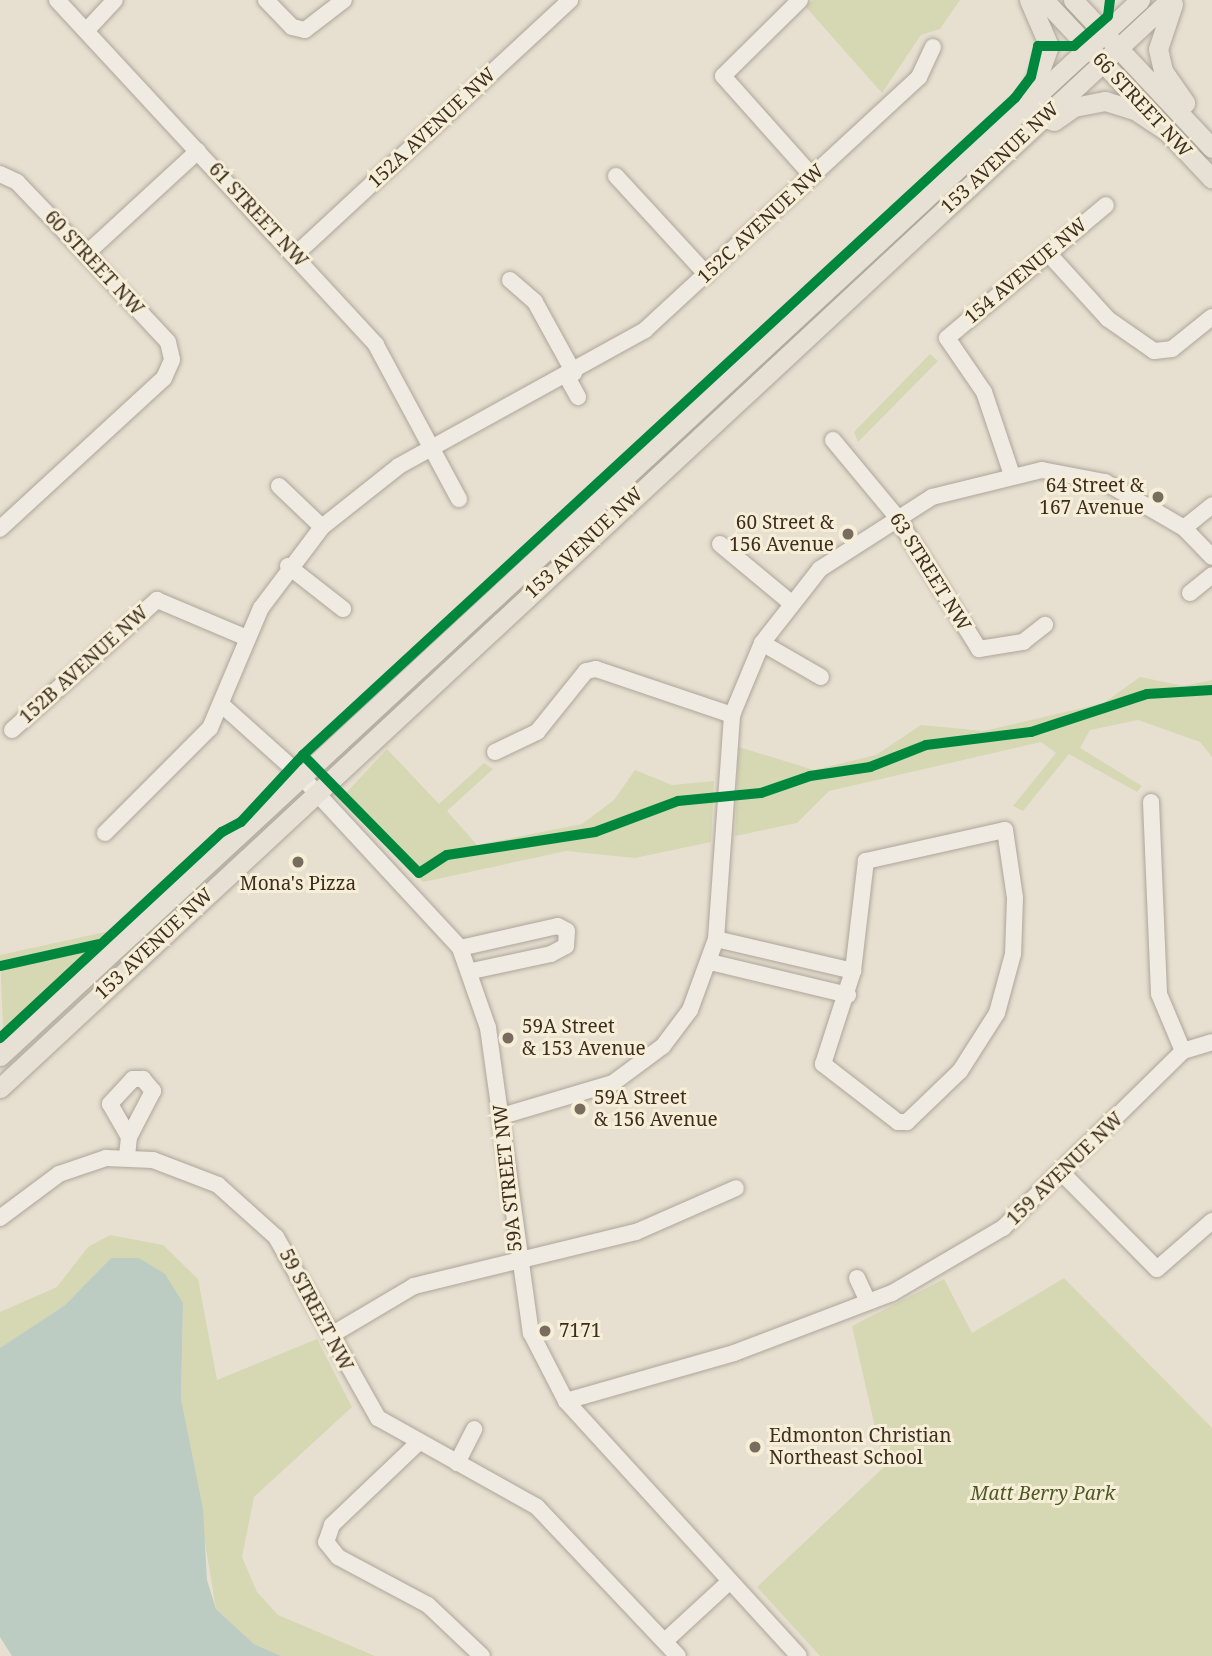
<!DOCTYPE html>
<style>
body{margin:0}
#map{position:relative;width:1212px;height:1656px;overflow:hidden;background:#e7e0d1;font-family:"Noto Serif",serif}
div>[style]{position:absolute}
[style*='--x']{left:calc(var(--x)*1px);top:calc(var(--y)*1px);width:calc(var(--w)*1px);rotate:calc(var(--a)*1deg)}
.green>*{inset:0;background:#d6d7b3}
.water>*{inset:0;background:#bcccc2}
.roads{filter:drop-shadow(0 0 2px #ada599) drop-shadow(0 0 2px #ada599)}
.minor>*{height:16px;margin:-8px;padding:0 8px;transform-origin:8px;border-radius:8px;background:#efebe3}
.major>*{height:19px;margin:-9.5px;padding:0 9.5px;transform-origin:9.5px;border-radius:9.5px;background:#e6e1d4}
.cycleway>*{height:10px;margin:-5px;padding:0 5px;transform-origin:5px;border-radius:5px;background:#00873e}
.dots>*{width:19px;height:19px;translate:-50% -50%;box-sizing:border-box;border:4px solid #f7eed8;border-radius:50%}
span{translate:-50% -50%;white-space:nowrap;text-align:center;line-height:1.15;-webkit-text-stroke:6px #f7eed8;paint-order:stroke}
.street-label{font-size:19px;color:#3d2e20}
.poi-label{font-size:19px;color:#3d2e20}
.right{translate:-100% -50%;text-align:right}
.left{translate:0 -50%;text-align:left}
.park-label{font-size:19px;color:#4d5a26;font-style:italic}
</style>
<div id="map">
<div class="green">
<div style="clip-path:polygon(813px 0,960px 0,940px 29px,921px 35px,882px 93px,805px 6px)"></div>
<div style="clip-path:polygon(930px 354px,938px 361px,858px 442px,854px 432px)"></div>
<div style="clip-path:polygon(1140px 677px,1184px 686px,1212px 680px,1212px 757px,1200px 742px,1138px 720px,1090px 730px,1080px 748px,1142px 786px,1137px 792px,1069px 754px,1023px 811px,1013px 806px,1056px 753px,1041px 742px,829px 791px,797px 823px,735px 836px,739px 747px,814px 770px,876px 755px,921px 725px,984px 731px,1104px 703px)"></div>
<div style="clip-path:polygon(387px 749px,439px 804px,484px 763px,493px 769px,447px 811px,477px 845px,582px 824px,614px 800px,635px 770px,672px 785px,714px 781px,711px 842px,635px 858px,566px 851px,423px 882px,344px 795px)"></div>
<div style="clip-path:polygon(110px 931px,3px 1028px,0 955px)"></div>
<div style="clip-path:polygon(110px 1235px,163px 1245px,198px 1279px,217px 1380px,317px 1339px,352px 1407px,254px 1497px,242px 1557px,257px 1592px,278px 1615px,375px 1656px,281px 1656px,254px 1644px,216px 1609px,181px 1399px,183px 1303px,111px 1258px,65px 1305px,0 1348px,0 1312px,57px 1287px,88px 1247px)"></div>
<div style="clip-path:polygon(1064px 1278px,1212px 1428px,1212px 1656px,820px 1656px,757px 1587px,884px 1467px,852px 1326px,944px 1279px,972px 1333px)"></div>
</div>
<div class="water">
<div style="clip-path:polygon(111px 1258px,139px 1258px,165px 1274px,183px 1303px,181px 1399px,203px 1509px,207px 1580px,216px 1609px,254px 1644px,281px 1656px,12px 1656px,0 1637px,0 1348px,65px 1305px)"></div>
</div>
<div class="roads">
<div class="minor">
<div style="--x:57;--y:0;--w:470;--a:47.2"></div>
<div style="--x:376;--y:345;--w:175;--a:61.7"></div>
<div style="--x:266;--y:0;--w:37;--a:46"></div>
<div style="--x:292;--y:27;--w:13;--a:13"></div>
<div style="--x:305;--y:30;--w:49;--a:-37.6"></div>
<div style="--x:800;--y:0;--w:108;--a:135.4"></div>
<div style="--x:723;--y:76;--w:134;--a:48.3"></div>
<div style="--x:86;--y:31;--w:42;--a:-46.9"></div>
<div style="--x:0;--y:174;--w:19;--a:25"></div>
<div style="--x:17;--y:182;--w:100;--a:46.2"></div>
<div style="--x:86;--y:254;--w:120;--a:47"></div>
<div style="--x:168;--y:342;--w:18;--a:77"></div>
<div style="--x:172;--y:360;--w:20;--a:114"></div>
<div style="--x:164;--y:378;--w:223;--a:137.4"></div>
<div style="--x:616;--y:176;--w:134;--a:47.4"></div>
<div style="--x:1048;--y:253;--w:89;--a:47.7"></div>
<div style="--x:1108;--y:319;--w:56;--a:34.8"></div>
<div style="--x:1154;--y:351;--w:18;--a:-6"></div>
<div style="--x:1172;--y:349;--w:51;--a:-38.7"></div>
<div style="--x:86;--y:254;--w:152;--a:-42.6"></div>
<div style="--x:295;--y:255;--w:375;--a:-42.8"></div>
<div style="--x:510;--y:280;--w:33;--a:41"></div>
<div style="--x:535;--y:302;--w:81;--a:61.2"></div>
<div style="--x:567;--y:377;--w:23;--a:61"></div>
<div style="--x:833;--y:440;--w:99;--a:50.3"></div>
<div style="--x:896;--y:516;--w:157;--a:58"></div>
<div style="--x:979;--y:649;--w:45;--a:-9"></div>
<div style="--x:1023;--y:642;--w:28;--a:-38"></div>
<div style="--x:1012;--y:475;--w:88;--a:-108.6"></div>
<div style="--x:984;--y:392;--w:65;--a:-124.4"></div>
<div style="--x:947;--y:338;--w:207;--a:-39.9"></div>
<div style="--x:279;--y:486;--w:59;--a:43.6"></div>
<div style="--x:1184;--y:528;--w:36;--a:-39"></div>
<div style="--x:720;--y:544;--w:92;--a:39.7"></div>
<div style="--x:288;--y:566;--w:70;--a:38"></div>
<div style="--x:1190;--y:593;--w:28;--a:-39"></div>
<div style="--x:762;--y:643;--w:68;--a:30"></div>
<div style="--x:222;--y:705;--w:105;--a:41.9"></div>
<div style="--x:300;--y:775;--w:236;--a:47.2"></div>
<div style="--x:460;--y:948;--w:85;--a:70.7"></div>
<div style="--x:488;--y:1028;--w:308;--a:82"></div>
<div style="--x:531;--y:1333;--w:76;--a:62.8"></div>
<div style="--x:566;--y:1401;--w:345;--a:47.6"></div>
<div style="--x:12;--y:730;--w:195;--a:-41.9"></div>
<div style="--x:157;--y:600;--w:98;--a:22.9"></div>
<div style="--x:495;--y:752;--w:47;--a:-25.5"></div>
<div style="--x:537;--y:732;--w:78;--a:-51.2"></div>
<div style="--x:586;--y:671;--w:10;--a:-11"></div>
<div style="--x:596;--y:669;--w:144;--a:18.7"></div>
<div style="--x:1151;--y:802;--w:192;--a:87.6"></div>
<div style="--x:1159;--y:994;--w:62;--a:67.2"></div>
<div style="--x:1005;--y:830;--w:69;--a:81.6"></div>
<div style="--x:1015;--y:898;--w:56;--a:92"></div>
<div style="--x:1013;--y:954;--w:61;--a:105.2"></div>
<div style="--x:997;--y:1013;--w:69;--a:122.5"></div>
<div style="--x:960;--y:1071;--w:74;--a:136.1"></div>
<div style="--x:907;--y:1122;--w:9;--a:180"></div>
<div style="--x:898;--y:1122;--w:95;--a:-142.3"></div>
<div style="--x:823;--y:1064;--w:98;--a:-72.1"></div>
<div style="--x:853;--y:971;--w:111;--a:-83.3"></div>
<div style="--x:866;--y:861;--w:142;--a:-12.6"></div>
<div style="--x:105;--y:833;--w:148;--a:-45"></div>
<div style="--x:210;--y:728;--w:130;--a:-67"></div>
<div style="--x:261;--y:608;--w:101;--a:-53"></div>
<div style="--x:322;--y:527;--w:98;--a:-38.4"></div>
<div style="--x:399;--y:466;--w:281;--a:-28.9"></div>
<div style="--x:645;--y:330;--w:373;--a:-42.7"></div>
<div style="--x:919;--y:77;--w:33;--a:-65"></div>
<div style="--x:716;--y:939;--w:141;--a:13.1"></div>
<div style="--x:460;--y:948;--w:100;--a:-12.7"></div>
<div style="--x:558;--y:926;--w:10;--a:29"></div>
<div style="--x:567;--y:931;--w:15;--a:94"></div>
<div style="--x:566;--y:946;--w:17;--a:152"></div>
<div style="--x:551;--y:954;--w:81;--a:167.9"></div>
<div style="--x:710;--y:962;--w:142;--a:13.4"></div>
<div style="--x:502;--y:1116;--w:116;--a:-16.6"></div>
<div style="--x:613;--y:1083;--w:62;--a:-36.5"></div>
<div style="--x:663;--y:1046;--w:45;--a:-53.1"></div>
<div style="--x:690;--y:1010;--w:76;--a:-69.9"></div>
<div style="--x:716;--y:939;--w:225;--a:-85.9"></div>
<div style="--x:732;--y:715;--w:78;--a:-67.4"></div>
<div style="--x:762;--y:643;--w:94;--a:-51.9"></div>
<div style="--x:820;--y:569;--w:133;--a:-32.7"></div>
<div style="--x:932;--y:497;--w:113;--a:-13.8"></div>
<div style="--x:1042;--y:470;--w:64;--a:10.8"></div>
<div style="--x:1105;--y:482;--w:91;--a:30.2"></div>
<div style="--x:1184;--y:528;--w:40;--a:46"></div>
<div style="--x:127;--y:1156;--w:19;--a:-84"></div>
<div style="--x:129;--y:1137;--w:52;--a:-62.4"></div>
<div style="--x:153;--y:1091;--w:16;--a:-130"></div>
<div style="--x:143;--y:1079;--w:10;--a:180"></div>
<div style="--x:133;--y:1079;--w:34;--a:133"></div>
<div style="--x:110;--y:1104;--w:38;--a:60"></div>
<div style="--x:1064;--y:1175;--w:132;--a:45.3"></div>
<div style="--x:1157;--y:1269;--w:73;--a:-41.1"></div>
<div style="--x:0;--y:1218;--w:74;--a:-36.7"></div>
<div style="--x:59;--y:1174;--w:50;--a:-18.8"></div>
<div style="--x:106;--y:1158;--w:47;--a:2.4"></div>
<div style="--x:153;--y:1160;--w:70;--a:21"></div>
<div style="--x:218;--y:1185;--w:78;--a:41.9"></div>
<div style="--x:276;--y:1237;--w:208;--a:60.6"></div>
<div style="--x:378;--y:1418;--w:182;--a:29.2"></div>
<div style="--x:537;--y:1507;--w:205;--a:46.6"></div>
<div style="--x:857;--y:1278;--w:26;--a:65"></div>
<div style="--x:333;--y:1334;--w:94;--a:-30.7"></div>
<div style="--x:414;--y:1286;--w:228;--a:-13.7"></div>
<div style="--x:636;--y:1232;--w:109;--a:-23.7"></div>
<div style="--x:566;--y:1401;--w:175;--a:-15.9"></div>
<div style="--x:734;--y:1353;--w:169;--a:-20.8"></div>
<div style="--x:892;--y:1293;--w:129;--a:-30.4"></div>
<div style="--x:1003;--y:1228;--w:252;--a:-44.5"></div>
<div style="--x:1183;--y:1051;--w:30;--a:-17"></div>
<div style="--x:418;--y:1443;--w:119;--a:136.4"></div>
<div style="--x:332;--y:1525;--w:18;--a:109"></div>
<div style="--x:326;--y:1542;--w:19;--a:51"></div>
<div style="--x:338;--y:1557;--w:102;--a:28.1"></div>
<div style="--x:428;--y:1605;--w:74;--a:43.4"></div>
<div style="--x:457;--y:1463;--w:38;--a:-63"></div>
<div style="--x:665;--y:1641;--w:88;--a:-42.7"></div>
</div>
<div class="major">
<div style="--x:1029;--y:0;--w:50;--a:66.5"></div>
<div style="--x:1049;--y:46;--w:52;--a:110.2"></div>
<div style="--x:1044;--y:0;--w:245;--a:46.8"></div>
<div style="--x:1073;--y:0;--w:203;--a:46.8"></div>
<div style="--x:1173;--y:4;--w:47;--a:108.4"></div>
<div style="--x:1158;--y:49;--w:23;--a:77"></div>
<div style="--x:1163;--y:71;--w:39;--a:55"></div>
<div style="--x:1054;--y:121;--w:24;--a:-35"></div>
<div style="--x:1074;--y:107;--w:32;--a:-11"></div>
<div style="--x:1105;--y:101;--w:31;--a:17"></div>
<div style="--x:1135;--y:110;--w:37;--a:34"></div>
<div style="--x:0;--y:1056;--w:1554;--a:-42.81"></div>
<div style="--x:0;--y:1088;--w:1598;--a:-42.92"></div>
</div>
</div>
<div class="cycleway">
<div style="--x:303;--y:755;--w:165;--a:45.5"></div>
<div style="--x:419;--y:873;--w:33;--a:-33"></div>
<div style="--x:447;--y:855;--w:150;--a:-8.8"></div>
<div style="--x:595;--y:832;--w:89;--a:-20.5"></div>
<div style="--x:678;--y:801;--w:83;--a:-5.5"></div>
<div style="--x:761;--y:793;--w:52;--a:-19.1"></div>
<div style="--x:810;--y:776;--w:61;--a:-8.5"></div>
<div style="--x:870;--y:767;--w:60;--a:-21.4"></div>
<div style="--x:926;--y:745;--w:106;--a:-7.1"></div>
<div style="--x:1031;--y:732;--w:122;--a:-18.1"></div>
<div style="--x:1147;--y:694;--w:65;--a:-3.5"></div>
<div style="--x:0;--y:966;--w:101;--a:-12.5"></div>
<div style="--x:0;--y:1038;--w:303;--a:-42.9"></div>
<div style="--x:222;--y:832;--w:21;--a:-28"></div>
<div style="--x:241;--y:822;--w:91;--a:-47.2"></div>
<div style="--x:303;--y:755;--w:969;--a:-42.7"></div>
<div style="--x:1015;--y:98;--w:26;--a:-53"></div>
<div style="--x:1031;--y:77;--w:32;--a:-77"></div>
<div style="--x:1038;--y:46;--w:36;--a:0"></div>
<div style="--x:1074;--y:46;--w:45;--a:-41.4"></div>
<div style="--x:1108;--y:16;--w:16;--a:-83"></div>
</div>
<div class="dots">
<div style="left:1158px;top:497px;background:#786c5e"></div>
<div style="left:848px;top:534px;background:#786c5e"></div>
<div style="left:298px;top:862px;background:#786c5e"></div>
<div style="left:508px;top:1038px;background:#786c5e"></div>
<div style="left:580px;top:1109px;background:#786c5e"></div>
<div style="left:545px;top:1331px;background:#786c5e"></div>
<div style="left:755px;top:1447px;background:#786c5e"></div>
</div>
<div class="street-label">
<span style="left:1142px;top:105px;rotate:47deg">66 STREET NW</span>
<span style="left:432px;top:128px;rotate:-43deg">152A AVENUE NW</span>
<span style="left:1000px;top:158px;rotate:-43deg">153 AVENUE NW</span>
<span style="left:258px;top:215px;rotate:47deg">61 STREET NW</span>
<span style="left:761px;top:224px;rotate:-43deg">152C AVENUE NW</span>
<span style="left:94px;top:263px;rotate:47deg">60 STREET NW</span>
<span style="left:1026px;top:271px;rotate:-40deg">154 AVENUE NW</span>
<span style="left:584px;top:543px;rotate:-43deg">153 AVENUE NW</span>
<span style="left:930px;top:572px;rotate:58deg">63 STREET NW</span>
<span style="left:84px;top:665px;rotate:-42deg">152B AVENUE NW</span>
<span style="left:154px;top:944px;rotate:-43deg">153 AVENUE NW</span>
<span style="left:1065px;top:1169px;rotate:-44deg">159 AVENUE NW</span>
<span style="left:508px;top:1178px;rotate:-96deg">59A STREET NW</span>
<span style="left:316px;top:1310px;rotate:62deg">59 STREET NW</span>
</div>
<div class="poi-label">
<span class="right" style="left:1144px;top:497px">64 Street &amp;<br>167 Avenue</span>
<span class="right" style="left:834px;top:534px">60 Street &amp;<br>156 Avenue</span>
<span style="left:298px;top:884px">Mona's Pizza</span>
<span class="left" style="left:522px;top:1038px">59A Street<br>&amp; 153 Avenue</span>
<span class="left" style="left:594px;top:1109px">59A Street<br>&amp; 156 Avenue</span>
<span class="left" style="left:559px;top:1331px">7171</span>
<span class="left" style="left:769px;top:1447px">Edmonton Christian<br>Northeast School</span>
</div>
<div class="park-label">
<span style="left:1043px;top:1494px">Matt Berry Park</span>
</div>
</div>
